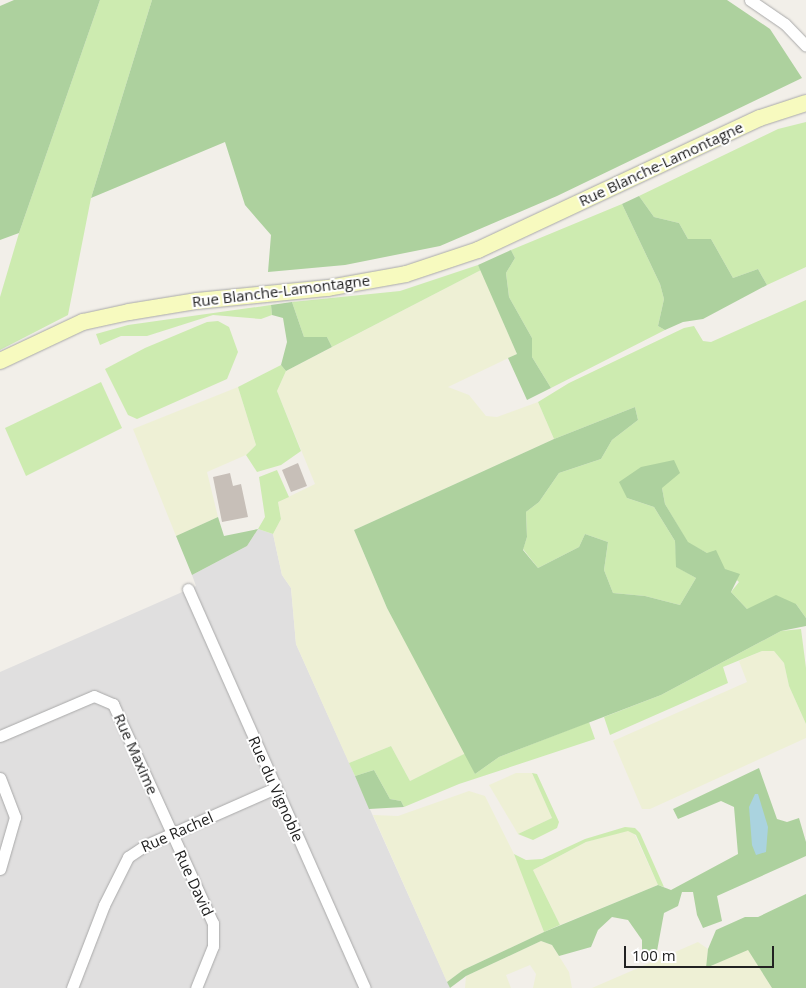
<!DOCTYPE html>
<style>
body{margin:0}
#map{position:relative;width:806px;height:988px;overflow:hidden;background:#f2efe9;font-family:"Open Sans",sans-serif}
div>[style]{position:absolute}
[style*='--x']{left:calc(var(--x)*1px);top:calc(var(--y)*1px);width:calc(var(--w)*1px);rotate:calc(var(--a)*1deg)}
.residential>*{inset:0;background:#e0dfdf}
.farmland>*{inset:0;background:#eef0d5}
.grass>*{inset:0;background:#cdebb0}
.forest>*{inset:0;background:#add19e}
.water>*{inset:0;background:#aad3df}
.building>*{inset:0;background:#c7bfb8}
.roads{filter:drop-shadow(0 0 1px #a9a9a9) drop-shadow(0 0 1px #a9a9a9)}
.street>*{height:11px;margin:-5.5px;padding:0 5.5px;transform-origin:5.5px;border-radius:5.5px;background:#fff}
.secondary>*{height:16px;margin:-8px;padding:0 8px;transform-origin:8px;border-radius:8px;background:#f7fabf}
span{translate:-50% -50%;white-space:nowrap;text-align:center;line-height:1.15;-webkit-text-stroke:4px #fff;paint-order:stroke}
.street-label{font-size:15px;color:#222}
.scale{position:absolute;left:624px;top:946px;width:150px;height:22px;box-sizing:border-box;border:2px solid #222;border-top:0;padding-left:6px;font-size:15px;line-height:18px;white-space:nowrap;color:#222;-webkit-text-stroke:4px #fff;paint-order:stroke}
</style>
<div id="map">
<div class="residential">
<div style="clip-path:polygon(258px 529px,273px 534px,282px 575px,291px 588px,296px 644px,450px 988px,0 988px,0 672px,196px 586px,192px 575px,247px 546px)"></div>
</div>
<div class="farmland">
<div style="clip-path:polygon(481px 270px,517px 354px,448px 387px,469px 395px,486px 416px,497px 417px,538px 402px,554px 439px,354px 530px,387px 608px,466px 753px,410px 781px,391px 746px,349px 763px,296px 644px,291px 588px,282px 575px,273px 534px,281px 519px,278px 502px,315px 484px,277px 391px,286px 371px)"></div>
<div style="clip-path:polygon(238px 387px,256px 445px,246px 455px,207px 472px,218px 517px,176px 536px,133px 429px)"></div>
<div style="clip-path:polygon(762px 651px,774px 651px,784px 663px,789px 686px,806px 724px,806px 738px,650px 809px,642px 809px,613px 741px,747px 682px,739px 661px)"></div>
<div style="clip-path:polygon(516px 773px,532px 773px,552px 818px,518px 834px,489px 785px)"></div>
<div style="clip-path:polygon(469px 791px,485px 796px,519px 864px,544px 932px,463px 970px,447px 982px,373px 815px,398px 816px)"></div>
<div style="clip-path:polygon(628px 830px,635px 835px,658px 885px,560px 925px,533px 870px,586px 842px)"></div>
<div style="clip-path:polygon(541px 941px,552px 945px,569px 972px,572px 988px,533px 988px,536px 974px,530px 965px,506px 975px,511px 988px,465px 988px,466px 976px)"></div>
<div style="clip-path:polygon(698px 942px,708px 949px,707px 968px,748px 949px,772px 988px,592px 988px)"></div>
</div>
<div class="grass">
<div style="clip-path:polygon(100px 0,152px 0,91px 198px,68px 315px,0 350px,0 297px,19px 233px)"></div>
<div style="clip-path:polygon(806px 122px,806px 267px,767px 285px,758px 269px,733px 278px,711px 239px,688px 239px,679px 223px,654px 217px,639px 196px,778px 129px)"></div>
<div style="clip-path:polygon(622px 204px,660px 284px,664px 299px,658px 326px,665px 330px,551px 388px,532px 357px,532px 338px,509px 297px,506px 273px,515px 258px,511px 250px)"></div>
<div style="clip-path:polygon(478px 265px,481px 270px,332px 347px,327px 337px,304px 337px,292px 302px,400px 291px)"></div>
<div style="clip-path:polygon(806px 300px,806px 618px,796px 604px,747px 609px,731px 592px,739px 582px,707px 553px,688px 543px,665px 504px,662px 488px,627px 498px,654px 507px,675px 541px,677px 567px,696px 578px,680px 605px,645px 596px,613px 593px,604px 570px,608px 542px,585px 534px,579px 547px,538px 568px,523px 549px,527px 537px,526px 512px,539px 502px,559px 473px,601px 459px,612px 440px,638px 420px,635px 407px,554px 439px,538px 402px,569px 383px,684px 328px,694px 326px,703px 341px,711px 342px)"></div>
<div style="clip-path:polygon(271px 305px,272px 315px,261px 319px,213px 315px,147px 336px,121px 336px,100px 345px,96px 334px,128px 325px)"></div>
<div style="clip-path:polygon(218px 321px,229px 327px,238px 352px,227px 379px,137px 419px,128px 415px,105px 369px,145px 348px,207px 322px)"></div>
<div style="clip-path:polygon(281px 365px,286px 371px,277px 391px,301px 451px,281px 465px,257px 472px,246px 455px,256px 445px,238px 387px)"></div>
<div style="clip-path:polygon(101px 382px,122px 428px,26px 476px,5px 428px)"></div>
<div style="clip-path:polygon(277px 470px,289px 497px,278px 502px,281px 519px,273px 534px,258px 529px,265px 517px,259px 477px)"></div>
<div style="clip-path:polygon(801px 629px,806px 668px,806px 724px,789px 686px,784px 663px,774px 651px,762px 651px,723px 667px,728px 683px,610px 735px,604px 717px,661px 695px,781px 631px)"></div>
<div style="clip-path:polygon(589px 722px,595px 739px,459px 784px,404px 807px,401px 801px,390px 799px,374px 770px,355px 776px,349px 763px,391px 746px,410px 781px,466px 753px,475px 774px,499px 757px)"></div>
<div style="clip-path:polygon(532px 773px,537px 774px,559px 822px,557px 828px,533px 840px,518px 834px,552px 818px)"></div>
<div style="clip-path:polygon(625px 827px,635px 828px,640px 833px,664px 887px,658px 885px,636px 835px,628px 831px,586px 842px,533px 870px,560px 925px,544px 932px,514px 854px,526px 860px,542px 859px,585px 839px)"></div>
</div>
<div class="forest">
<div style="clip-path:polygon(14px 0,100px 0,19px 233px,0 240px,0 6px)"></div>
<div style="clip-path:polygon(152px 0,727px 0,770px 29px,802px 78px,557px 196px,440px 246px,345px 265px,268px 272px,271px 235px,245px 205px,225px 142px,91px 198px)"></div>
<div style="clip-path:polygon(639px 196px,654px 217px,679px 223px,688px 239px,711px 239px,733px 278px,758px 269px,767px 285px,703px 319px,683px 322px,665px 330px,658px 326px,664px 299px,660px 284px,622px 204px)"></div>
<div style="clip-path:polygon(511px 250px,515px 258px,506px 273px,509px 297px,532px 338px,532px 357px,551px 388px,527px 400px,508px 358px,517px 354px,478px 265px)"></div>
<div style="clip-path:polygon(292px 302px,304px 337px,327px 337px,332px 347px,286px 371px,281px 365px,287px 342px,283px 318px,272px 315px,271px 305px)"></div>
<div style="clip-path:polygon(635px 407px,638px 420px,612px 440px,601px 459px,559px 473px,539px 502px,526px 512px,527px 537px,523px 550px,538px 568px,579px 547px,585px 534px,608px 542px,604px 570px,613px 593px,645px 596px,680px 605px,696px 578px,676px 567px,675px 541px,654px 507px,627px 498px,619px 482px,641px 467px,674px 460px,680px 473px,662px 488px,665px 504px,688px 542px,707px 553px,716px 550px,725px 569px,740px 574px,731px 592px,747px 609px,776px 595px,796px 604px,806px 618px,806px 626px,781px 631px,661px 695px,499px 757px,475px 774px,387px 608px,354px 530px,554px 439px)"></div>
<div style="clip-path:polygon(218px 517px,224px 536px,258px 529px,247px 546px,192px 575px,176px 536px)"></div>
<div style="clip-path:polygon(759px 768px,777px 819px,787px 822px,799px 818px,806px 842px,806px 856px,717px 896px,722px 921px,703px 928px,697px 915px,693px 892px,682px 892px,678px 906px,664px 913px,657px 951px,642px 959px,642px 940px,628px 920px,612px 917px,598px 930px,591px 947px,559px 956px,552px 945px,541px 941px,466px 976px,450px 988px,447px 982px,463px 970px,544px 932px,658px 885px,671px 890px,738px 854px,734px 807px,721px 801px,678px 819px,673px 809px)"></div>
<div style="clip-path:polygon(374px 770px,390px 799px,401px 801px,404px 807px,369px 809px,355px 776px)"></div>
<div style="clip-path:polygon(806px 894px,806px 988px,772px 988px,748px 950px,706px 968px,708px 949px,716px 930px,745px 917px,758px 917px)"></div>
</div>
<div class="water">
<div style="clip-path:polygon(755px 794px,758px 794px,768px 827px,766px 852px,756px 855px,752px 845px,749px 807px)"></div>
</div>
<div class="building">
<div style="clip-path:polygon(298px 463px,307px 486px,291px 492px,282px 470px)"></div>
<div style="clip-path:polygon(230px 473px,233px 486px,241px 484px,248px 517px,222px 522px,213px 477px)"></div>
</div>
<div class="roads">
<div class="street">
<div style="--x:750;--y:0;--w:42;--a:34.4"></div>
<div style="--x:785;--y:24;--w:30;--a:46"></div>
<div style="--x:188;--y:589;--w:436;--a:66.1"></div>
<div style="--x:0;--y:736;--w:102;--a:-23.1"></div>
<div style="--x:94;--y:696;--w:21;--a:23"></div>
<div style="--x:113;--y:704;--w:241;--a:65.5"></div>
<div style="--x:213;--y:923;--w:23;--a:90"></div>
<div style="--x:213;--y:946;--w:45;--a:112"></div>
<div style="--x:0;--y:778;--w:42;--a:69"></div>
<div style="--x:15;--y:817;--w:54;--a:106.1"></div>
<div style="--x:72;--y:988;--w:89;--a:-68.9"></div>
<div style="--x:104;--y:905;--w:54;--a:-63.4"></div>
<div style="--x:128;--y:857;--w:22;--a:-34"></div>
<div style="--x:146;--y:845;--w:141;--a:-23.8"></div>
</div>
<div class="secondary">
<div style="--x:0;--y:361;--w:92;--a:-25.2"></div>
<div style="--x:83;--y:322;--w:47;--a:-12.3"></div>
<div style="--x:129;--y:312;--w:69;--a:-9.2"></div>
<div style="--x:197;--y:301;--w:132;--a:-5.7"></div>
<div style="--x:328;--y:288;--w:79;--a:-10.2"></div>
<div style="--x:406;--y:274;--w:76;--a:-18.4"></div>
<div style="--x:478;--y:250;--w:311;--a:-25.1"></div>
<div style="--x:760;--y:118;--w:48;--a:-18.1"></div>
</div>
</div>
<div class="street-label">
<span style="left:661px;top:164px;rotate:-25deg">Rue Blanche-Lamontagne</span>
<span style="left:281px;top:291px;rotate:-7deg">Rue Blanche-Lamontagne</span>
<span style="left:136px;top:754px;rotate:66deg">Rue Maxime</span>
<span style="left:276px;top:789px;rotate:66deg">Rue du Vignoble</span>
<span style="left:177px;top:832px;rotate:-24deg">Rue Rachel</span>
<span style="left:194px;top:883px;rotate:65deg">Rue David</span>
</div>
<div class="scale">100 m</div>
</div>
